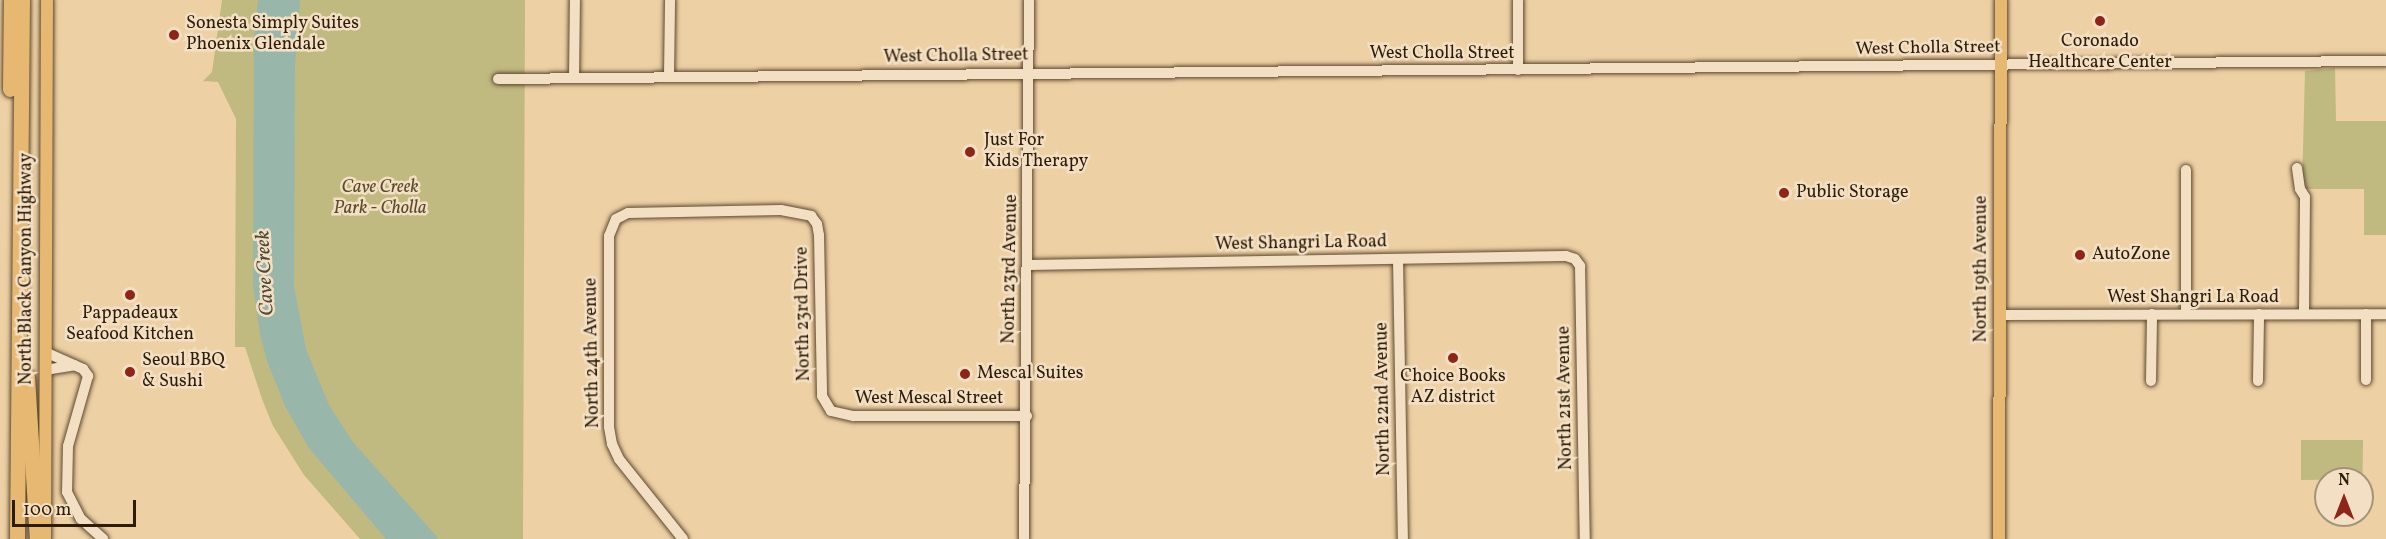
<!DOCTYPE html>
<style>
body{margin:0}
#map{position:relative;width:2386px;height:539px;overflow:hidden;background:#edd0a4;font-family:Vollkorn,serif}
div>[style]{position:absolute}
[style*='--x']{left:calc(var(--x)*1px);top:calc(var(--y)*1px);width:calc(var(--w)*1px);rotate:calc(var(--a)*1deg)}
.green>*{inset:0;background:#c0b980}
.water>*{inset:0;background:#99b6ab}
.roads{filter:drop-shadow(0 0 2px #5e492f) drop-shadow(0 0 2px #5e492f)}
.minor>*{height:10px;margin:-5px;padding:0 5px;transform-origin:5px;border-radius:5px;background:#f3e0c4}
.major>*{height:12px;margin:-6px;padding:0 6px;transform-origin:6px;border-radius:6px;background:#e6b872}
.highway>*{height:15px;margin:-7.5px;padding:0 7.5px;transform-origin:7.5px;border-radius:7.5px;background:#e6b872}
.dots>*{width:16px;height:16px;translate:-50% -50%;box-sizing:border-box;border:3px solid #f3e0c4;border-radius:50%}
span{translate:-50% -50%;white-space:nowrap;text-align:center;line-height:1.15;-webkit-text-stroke:5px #f3e0c4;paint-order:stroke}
.poi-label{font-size:18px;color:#2e1c08}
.left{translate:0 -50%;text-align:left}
.street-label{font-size:18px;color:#2e1c08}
.park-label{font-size:18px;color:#5a4b2c;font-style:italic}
.water-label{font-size:20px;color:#4e4a39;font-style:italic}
.north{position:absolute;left:2314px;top:467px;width:60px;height:60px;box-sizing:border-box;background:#f3e0c4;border:2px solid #a49279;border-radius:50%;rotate:0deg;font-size:16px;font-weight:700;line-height:24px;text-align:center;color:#2e1c08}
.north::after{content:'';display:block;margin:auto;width:21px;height:27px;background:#8f2418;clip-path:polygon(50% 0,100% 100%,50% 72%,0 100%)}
.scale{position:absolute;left:12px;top:500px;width:124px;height:27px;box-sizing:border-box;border:3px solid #2e1c08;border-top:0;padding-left:8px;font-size:18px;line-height:21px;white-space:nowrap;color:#2e1c08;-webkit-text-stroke:4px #f3e0c4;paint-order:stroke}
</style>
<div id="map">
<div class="green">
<div style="clip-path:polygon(222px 0,525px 0,523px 539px,360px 539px,304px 475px,273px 426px,262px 399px,245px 347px,235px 347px,236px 119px,218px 82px,203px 81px,212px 72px)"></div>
<div style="clip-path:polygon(2335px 68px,2336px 121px,2386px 121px,2386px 235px,2364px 235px,2364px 189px,2302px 189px,2305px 71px)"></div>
<div style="clip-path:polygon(2301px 440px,2363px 440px,2362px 516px,2326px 516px,2326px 513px,2326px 515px,2362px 515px,2362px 479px,2301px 480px)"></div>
</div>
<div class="water">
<div style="clip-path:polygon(258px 0,300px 0,295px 65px,294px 286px,306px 349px,329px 405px,353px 442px,439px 539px,386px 539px,309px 448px,285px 406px,267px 361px,260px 334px,253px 285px,254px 39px)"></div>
</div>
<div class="roads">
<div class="minor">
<div style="--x:1518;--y:70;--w:70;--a:-90"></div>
<div style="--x:669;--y:76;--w:76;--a:-89.2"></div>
<div style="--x:574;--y:78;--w:78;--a:-89.3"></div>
<div style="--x:498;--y:79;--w:1888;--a:-0.55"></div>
<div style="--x:2297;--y:168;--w:21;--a:82"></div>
<div style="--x:2300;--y:189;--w:9;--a:58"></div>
<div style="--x:2305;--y:197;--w:117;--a:90.5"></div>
<div style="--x:1398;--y:259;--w:280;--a:89"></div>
<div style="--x:1028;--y:265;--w:538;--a:-0.96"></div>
<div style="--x:1566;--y:256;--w:9;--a:18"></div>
<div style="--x:1575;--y:259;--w:9;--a:54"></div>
<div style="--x:1580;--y:266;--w:273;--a:89"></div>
<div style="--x:2186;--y:314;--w:144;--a:-90"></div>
<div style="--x:2000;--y:315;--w:386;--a:-0.1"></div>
<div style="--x:45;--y:352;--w:42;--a:24.1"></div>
<div style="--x:83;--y:369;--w:9;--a:54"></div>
<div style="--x:88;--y:376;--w:73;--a:105.9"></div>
<div style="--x:68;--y:446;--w:46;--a:91.2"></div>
<div style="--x:67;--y:492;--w:30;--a:63"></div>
<div style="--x:81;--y:519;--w:30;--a:42"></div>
<div style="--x:45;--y:370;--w:30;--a:-9"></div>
<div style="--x:2366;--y:380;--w:66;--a:-90"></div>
<div style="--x:2151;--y:381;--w:67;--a:-89.1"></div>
<div style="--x:2258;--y:381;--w:67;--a:-89.1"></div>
<div style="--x:683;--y:539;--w:102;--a:-128.7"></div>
<div style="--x:619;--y:459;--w:17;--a:-115"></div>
<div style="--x:612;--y:444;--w:17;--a:-100"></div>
<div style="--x:609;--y:427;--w:191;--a:-90"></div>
<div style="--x:609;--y:236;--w:18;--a:-68"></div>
<div style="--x:616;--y:219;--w:13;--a:-27"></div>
<div style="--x:628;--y:213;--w:153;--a:-1.1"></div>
<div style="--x:781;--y:210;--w:31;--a:11"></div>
<div style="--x:811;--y:216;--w:10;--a:53"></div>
<div style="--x:817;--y:224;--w:11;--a:80"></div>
<div style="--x:819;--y:235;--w:161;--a:88.9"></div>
<div style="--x:822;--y:396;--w:17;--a:59"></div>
<div style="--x:831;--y:411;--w:23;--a:13"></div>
<div style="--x:853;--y:416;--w:174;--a:0"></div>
<div style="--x:1024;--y:539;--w:539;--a:-89.47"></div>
</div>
<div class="major">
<div style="--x:45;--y:539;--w:539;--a:-89.79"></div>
<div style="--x:1999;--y:539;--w:539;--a:-89.79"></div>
</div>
<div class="highway">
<div style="--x:10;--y:89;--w:89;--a:-89.4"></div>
<div style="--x:27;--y:377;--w:162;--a:86.5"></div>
<div style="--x:17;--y:539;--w:539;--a:-89.47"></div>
</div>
</div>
<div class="dots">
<div style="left:2100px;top:21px;background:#8f2418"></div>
<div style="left:174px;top:35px;background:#8f2418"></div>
<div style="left:970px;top:152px;background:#8f2418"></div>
<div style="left:1784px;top:193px;background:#8f2418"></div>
<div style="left:2080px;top:255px;background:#8f2418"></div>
<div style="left:130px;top:295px;background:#8f2418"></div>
<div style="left:1453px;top:358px;background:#8f2418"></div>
<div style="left:130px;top:372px;background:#8f2418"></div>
<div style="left:965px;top:374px;background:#8f2418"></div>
</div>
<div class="poi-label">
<span class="left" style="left:186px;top:35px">Sonesta Simply Suites<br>Phoenix Glendale</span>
<span style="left:2100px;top:53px">Coronado<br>Healthcare Center</span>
<span class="left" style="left:984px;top:152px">Just For<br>Kids Therapy</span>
<span class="left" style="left:1796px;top:193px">Public Storage</span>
<span class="left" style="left:2092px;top:255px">AutoZone</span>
<span style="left:130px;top:325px">Pappadeaux<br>Seafood Kitchen</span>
<span class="left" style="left:142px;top:372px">Seoul BBQ<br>&amp; Sushi</span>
<span class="left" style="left:977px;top:374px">Mescal Suites</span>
<span style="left:1453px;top:388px">Choice Books<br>AZ district</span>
</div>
<div class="street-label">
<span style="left:1928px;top:49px;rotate:-1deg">West Cholla Street</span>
<span style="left:1442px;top:54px">West Cholla Street</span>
<span style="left:956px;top:57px;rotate:-1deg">West Cholla Street</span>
<span style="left:1301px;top:244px;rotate:-1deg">West Shangri La Road</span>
<span style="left:27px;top:269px;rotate:-90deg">North Black Canyon Highway</span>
<span style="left:1011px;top:269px;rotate:-89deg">North 23rd Avenue</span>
<span style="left:1982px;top:269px;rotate:-90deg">North 19th Avenue</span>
<span style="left:2193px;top:298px">West Shangri La Road</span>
<span style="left:804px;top:314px;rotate:-91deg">North 23rd Drive</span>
<span style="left:593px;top:353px;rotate:-91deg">North 24th Avenue</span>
<span style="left:1566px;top:398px;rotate:-91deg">North 21st Avenue</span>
<span style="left:929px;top:399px">West Mescal Street</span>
<span style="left:1384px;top:399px;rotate:-91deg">North 22nd Avenue</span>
</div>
<div class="park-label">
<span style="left:380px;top:199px">Cave Creek<br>Park - Cholla</span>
</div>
<div class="water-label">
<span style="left:266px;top:273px;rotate:-93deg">Cave Creek</span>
</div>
<div class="north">N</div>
<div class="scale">100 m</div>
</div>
